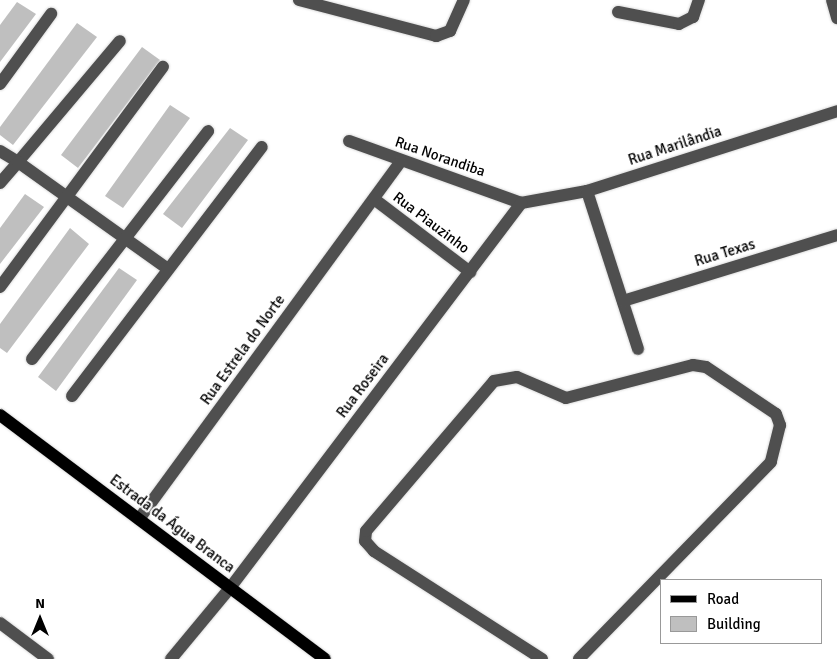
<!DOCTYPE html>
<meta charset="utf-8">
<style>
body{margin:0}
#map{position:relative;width:837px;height:659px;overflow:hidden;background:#fff;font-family:Signika,sans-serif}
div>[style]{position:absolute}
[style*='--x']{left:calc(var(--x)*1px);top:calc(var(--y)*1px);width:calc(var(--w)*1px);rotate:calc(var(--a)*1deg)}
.building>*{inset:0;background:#bfbfbf}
.roads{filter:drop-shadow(0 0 1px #dbdbdb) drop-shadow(0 0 1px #dbdbdb)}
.minor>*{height:12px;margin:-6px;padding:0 6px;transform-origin:6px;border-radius:6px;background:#4f4f4f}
.major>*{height:12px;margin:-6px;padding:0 6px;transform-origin:6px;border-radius:6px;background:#000}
span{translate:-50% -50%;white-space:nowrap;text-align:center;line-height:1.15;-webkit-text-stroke:4px #fff;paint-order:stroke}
.street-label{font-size:15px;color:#000}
.legend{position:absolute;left:660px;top:579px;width:162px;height:65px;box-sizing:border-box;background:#fff;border:1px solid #999;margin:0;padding:6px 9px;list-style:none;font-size:15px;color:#000}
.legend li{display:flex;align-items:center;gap:10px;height:25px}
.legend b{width:25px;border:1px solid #999}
.north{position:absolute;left:15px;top:594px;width:50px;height:50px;-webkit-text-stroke:4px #fff;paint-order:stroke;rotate:0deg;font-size:14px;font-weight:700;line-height:20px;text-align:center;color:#000}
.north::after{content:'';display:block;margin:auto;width:18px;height:22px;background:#000;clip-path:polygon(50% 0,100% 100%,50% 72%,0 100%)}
</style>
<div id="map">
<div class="building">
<div style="clip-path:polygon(17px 2px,36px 14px,0 62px,0 25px)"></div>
<div style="clip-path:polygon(77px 23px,97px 37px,13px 145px,0 135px,0 127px)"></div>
<div style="clip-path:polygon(142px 47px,160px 60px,78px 168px,61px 155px)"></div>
<div style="clip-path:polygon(170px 105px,190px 118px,123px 208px,105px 196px)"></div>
<div style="clip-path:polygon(230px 128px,248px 140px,182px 228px,163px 214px)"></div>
<div style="clip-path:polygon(25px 194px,44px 207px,0 264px,0 228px)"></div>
<div style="clip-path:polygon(70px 228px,89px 244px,7px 353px,0 348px,0 324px)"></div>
<div style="clip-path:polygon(119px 268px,137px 280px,56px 391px,38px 377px)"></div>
</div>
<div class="roads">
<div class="minor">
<div style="--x:299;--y:0;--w:142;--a:14.7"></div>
<div style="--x:436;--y:36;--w:15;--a:-20"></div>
<div style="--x:450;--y:31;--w:34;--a:-66"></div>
<div style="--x:832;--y:0;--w:19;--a:74"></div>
<div style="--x:618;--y:12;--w:62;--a:11.1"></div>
<div style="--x:679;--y:24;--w:16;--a:-27"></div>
<div style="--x:693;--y:17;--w:18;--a:-71"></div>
<div style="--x:0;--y:84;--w:87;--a:-53.9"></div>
<div style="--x:349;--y:141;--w:183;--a:19.8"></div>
<div style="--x:521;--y:203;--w:67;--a:-10.3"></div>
<div style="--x:587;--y:191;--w:262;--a:-17.7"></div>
<div style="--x:0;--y:151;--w:21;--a:31"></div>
<div style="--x:18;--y:162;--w:158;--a:-49.9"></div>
<div style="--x:0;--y:183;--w:28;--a:-49"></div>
<div style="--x:18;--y:162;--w:184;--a:35.5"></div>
<div style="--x:587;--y:191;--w:166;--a:72.1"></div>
<div style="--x:374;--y:199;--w:121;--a:37.2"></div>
<div style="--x:0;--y:287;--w:274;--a:-53.5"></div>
<div style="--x:623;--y:301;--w:224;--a:-17.1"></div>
<div style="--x:32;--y:359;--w:288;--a:-52.3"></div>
<div style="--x:72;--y:396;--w:313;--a:-52.7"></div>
<div style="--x:139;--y:519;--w:442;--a:-53.8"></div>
<div style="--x:0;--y:623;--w:60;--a:36.9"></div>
<div style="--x:171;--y:659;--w:92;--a:-50.3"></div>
<div style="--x:230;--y:588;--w:483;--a:-52.9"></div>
<div style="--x:542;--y:659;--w:200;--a:-147.3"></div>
<div style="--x:374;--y:551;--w:13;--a:-132"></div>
<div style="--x:365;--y:541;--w:10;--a:-84"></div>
<div style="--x:366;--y:531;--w:197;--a:-49.5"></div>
<div style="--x:494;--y:381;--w:23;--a:-10"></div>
<div style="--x:517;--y:377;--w:53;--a:23.2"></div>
<div style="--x:566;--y:398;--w:131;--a:-14.6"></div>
<div style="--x:693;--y:365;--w:13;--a:9"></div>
<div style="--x:706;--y:367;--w:84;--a:33.9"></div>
<div style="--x:776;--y:414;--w:12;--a:70"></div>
<div style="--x:780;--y:425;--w:38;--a:104"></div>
<div style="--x:771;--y:462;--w:275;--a:134.3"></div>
</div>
<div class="major">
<div style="--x:0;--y:415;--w:406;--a:36.9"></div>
</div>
</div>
<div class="street-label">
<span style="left:675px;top:146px;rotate:-18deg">Rua Marilândia</span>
<span style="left:440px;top:157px;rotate:19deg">Rua Norandiba</span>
<span style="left:431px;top:223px;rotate:37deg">Rua Piauzinho</span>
<span style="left:725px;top:253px;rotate:-17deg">Rua Texas</span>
<span style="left:243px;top:350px;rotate:-54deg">Rua Estrela do Norte</span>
<span style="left:363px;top:386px;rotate:-53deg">Rua Roseira</span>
<span style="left:172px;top:524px;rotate:37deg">Estrada da Água Branca</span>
</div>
<ul class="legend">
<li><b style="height:6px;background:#000"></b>Road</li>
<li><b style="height:14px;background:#bfbfbf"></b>Building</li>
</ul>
<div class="north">N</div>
</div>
